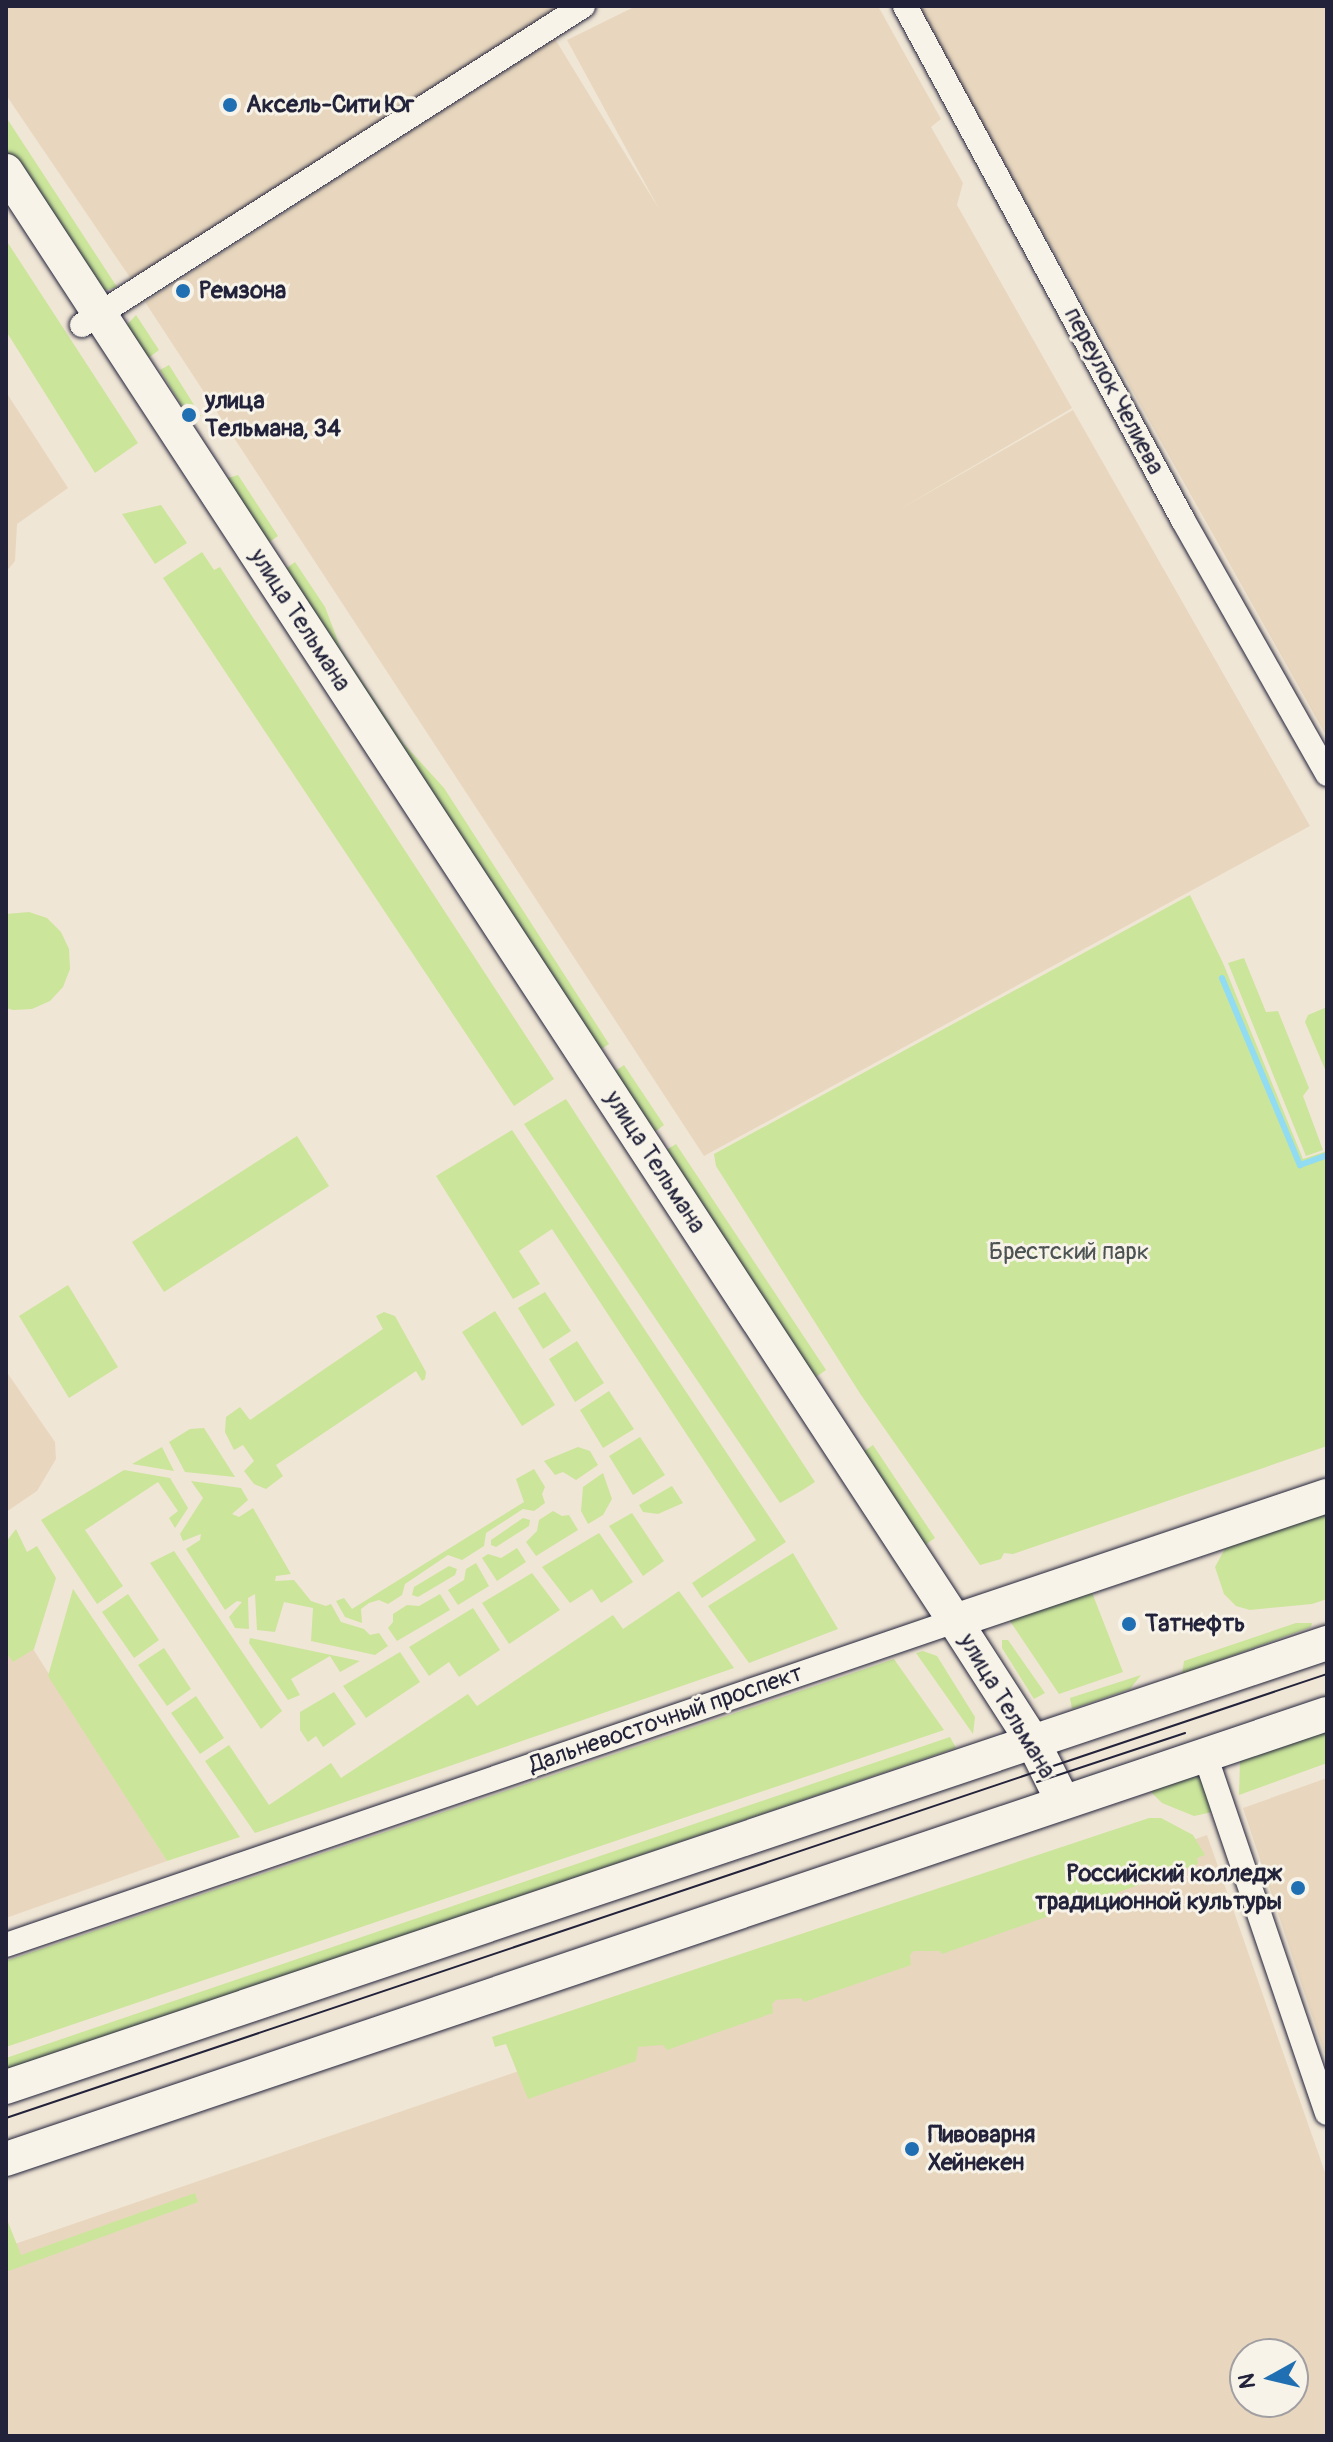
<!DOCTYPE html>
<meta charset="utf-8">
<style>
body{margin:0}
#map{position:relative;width:1333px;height:2442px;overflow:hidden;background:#f0e6d5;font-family:Pangolin,sans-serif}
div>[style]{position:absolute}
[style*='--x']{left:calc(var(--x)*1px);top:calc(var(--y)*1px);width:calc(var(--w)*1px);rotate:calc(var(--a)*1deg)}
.built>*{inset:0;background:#e8d7be}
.green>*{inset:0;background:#cbe59b}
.stream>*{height:6px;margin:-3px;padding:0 3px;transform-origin:3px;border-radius:3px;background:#91dcf2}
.roads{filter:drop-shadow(0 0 2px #22223b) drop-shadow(0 0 2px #22223b)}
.street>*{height:24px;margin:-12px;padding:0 12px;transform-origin:12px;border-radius:12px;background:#f7f3e8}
.secondary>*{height:34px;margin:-17px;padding:0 17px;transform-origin:17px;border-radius:17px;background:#f7f3e8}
.tram>*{height:2px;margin:-1px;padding:0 1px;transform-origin:1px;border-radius:1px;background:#22223b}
.dots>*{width:22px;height:22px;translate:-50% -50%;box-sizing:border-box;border:4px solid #f7f3e8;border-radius:50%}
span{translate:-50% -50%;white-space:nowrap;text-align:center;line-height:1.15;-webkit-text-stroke:6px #f7f3e8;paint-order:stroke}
.poi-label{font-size:24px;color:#22223b;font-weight:700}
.left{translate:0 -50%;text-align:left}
.right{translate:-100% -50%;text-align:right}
.street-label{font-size:24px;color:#22223b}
.park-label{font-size:24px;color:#4c5353}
.frame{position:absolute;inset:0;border:8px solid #22223b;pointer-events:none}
.north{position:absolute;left:1229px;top:2338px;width:80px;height:80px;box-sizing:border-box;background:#f7f3e8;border:2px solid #a29fa3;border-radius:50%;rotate:262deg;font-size:22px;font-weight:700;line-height:32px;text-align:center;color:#22223b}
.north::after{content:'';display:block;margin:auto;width:28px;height:36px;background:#1f6fb2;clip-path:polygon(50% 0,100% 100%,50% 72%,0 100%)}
</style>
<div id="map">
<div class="built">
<div style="clip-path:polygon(6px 6px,570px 6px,131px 279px,6px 95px)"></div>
<div style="clip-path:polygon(636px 6px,878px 6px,941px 119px,931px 127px,963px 183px,957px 205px,1072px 408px,895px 512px,1073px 410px,1310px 826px,704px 1156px,145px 302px,555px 39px,659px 209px,567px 40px)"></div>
<div style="clip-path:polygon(916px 6px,1327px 6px,1327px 737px)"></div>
<div style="clip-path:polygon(6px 392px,68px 488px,17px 524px,15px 561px,6px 572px)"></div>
<div style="clip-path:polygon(6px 1371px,55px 1442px,56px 1459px,37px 1491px,6px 1512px)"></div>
<div style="clip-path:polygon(6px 1606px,167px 1861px,6px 1918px)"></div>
<div style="clip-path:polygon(1327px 1778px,1327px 2061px,1243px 1808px)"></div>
<div style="clip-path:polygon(evenodd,1207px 1835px,1327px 2178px,1327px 2436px,6px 2436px,6px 2247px,1207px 1835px,1245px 2354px,1293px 2354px,1293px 2402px,1245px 2402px,1245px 2354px)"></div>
</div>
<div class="green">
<div style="clip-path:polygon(6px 117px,117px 287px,103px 291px,96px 289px,6px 152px)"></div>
<div style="clip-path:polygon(6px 240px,138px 443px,95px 473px,6px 331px)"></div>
<div style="clip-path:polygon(136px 315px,159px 350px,143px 362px,125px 327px)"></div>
<div style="clip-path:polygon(169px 365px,201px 416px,196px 418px,187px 403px,182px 406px,160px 370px)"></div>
<div style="clip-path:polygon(238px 475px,278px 536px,265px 545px,221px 480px)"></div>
<div style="clip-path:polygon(161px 505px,187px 543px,155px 564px,122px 514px)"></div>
<div style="clip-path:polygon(202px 552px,214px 570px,220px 567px,554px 1079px,514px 1106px,163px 578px)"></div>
<div style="clip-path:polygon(295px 562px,325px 607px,341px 649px,404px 744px,444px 788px,609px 1044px,597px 1052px,281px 572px)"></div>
<div style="clip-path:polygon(1190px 895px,1223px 963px,1303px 1159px,1327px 1151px,1327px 1446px,1013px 1554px,1004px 1553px,1001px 1559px,980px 1565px,861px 1395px,716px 1166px,714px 1154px)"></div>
<div style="clip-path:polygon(29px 912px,47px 918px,61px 932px,69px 949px,70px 969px,63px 987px,50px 1001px,32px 1009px,13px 1010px,6px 1008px,6px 914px)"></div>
<div style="clip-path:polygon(1244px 958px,1266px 1012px,1278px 1011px,1309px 1088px,1303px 1096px,1323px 1150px,1306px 1156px,1228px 963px)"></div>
<div style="clip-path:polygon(1327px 1007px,1327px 1074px,1305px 1022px,1308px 1015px)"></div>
<div style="clip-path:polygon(624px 1065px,664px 1125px,652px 1134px,611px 1074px)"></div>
<div style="clip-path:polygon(566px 1099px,815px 1482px,801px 1491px,780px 1503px,524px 1124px)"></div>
<div style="clip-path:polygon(512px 1130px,786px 1542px,702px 1598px,692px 1583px,756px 1540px,552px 1229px,519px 1251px,540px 1284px,513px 1299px,436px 1176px)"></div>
<div style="clip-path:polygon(297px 1136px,329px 1186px,164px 1292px,132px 1242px)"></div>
<div style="clip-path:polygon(676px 1144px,826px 1370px,813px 1379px,663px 1152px)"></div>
<div style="clip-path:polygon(68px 1285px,118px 1367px,69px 1398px,19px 1316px)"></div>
<div style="clip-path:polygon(545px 1292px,571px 1331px,543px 1349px,518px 1308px)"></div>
<div style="clip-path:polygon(495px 1311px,555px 1405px,522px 1426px,462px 1332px)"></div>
<div style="clip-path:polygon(384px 1312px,395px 1316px,426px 1372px,425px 1379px,422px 1381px,416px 1371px,276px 1465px,283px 1476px,266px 1489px,254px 1484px,244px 1471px,254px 1461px,243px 1445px,234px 1450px,225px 1432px,226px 1417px,240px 1407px,250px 1420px,383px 1329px,376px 1316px)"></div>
<div style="clip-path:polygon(577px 1341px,604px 1383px,575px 1402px,549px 1359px)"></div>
<div style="clip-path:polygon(609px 1391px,634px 1429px,603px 1448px,580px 1410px)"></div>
<div style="clip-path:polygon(204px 1428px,235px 1477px,185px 1472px,169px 1442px,190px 1429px)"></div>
<div style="clip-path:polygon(640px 1437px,665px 1475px,633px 1495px,609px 1456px)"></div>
<div style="clip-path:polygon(873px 1445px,935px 1538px,921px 1548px,860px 1454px)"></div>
<div style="clip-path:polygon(162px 1447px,174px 1471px,132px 1464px)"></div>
<div style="clip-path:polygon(578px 1447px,590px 1451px,598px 1465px,576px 1480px,563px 1472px,555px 1475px,544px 1461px)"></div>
<div style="clip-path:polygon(534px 1469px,545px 1487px,542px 1494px,545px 1503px,534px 1511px,523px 1509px,486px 1533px,484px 1546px,462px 1560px,448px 1555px,405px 1584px,402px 1595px,388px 1604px,379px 1600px,369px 1603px,361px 1609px,362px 1623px,345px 1617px,336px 1601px,344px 1598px,352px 1609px,524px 1502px,516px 1479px)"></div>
<div style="clip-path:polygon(124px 1470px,170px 1478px,188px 1508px,175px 1528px,169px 1518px,178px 1511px,158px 1482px,85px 1530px,123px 1586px,97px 1604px,41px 1520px)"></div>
<div style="clip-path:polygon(603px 1473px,612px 1499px,603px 1515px,588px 1524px,581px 1511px,583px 1487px)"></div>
<div style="clip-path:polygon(191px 1481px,241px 1488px,248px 1500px,232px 1514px,239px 1517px,253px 1508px,291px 1574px,276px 1576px,275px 1581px,294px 1580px,311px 1601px,326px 1606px,331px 1604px,341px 1622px,364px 1629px,370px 1635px,379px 1633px,388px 1646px,375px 1655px,311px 1641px,313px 1608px,284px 1602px,275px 1632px,257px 1630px,255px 1594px,248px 1598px,249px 1629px,235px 1628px,229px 1617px,242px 1602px,237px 1601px,225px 1610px,186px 1549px,200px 1540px,201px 1534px,183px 1541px,180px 1534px,203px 1498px)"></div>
<div style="clip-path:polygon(672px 1486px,683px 1503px,658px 1514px,643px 1512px,639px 1505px)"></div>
<div style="clip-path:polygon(553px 1511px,562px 1516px,569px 1515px,578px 1530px,536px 1556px,526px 1542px,537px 1531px,539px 1520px)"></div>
<div style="clip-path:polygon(1327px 1511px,1327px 1599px,1312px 1604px,1250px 1610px,1236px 1606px,1224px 1594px,1215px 1567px,1227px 1545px)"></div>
<div style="clip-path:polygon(632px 1513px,664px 1561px,643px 1576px,609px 1526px)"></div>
<div style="clip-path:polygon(523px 1518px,530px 1520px,529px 1526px,496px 1547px,491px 1545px,491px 1540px)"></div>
<div style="clip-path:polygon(16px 1529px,27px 1552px,37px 1546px,56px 1578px,34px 1649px,13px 1662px,6px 1652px,6px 1542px)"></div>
<div style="clip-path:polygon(599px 1533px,633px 1582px,601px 1603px,592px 1589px,570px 1603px,542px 1567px)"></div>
<div style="clip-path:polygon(517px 1548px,526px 1562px,497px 1581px,482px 1558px,488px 1554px,501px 1558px)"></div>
<div style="clip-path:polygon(174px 1551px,282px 1711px,261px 1729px,150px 1563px)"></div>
<div style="clip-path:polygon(793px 1553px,838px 1629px,749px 1663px,708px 1606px)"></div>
<div style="clip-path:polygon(476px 1563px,489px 1586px,458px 1605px,448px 1590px,464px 1580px,466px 1569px)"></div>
<div style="clip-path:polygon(449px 1566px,457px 1569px,455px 1575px,418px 1597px,412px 1595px,414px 1587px)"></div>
<div style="clip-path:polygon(532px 1573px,560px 1610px,509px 1644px,482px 1603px)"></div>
<div style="clip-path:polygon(73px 1589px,240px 1837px,167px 1861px,48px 1676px)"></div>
<div style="clip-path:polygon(1091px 1590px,1123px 1672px,1059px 1694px,1008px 1618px)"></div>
<div style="clip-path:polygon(679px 1591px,734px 1668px,255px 1833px,205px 1761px,229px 1745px,269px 1805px,331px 1763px,341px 1778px,468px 1694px,477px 1706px,613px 1615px,623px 1629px)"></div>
<div style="clip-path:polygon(128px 1594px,159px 1640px,134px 1658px,102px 1612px)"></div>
<div style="clip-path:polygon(440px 1594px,450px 1610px,397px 1641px,388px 1628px,393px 1622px,393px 1614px,407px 1605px,419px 1606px)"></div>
<div style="clip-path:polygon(473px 1608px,500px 1650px,459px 1677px,449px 1662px,429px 1676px,409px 1647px)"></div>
<div style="clip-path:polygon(1296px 1623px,1312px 1623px,1311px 1627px,1182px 1674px,1184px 1661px)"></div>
<div style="clip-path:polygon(250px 1638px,360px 1661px,340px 1672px,330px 1656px,291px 1679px,300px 1695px,288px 1700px,249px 1643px)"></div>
<div style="clip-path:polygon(1002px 1640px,1008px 1640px,1045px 1693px,1034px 1699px,1002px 1648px)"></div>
<div style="clip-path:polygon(164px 1648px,191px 1689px,167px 1706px,138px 1665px)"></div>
<div style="clip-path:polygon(923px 1651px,937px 1656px,975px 1717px,973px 1734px,916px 1653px)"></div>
<div style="clip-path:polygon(400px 1652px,420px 1682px,366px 1718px,343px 1686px)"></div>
<div style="clip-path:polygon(894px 1659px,944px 1730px,6px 2047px,6px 1961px)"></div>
<div style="clip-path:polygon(1141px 1675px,1130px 1689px,1072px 1709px,1070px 1698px)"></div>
<div style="clip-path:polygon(334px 1692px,356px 1724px,323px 1747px,316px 1736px,308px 1742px,300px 1730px,300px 1712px)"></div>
<div style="clip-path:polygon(196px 1696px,224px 1738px,200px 1754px,171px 1713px)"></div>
<div style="clip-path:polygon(1327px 1730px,1327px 1763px,1239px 1795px,1240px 1761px)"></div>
<div style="clip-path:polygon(950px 1737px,956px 1748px,6px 2071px,6px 2058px)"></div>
<div style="clip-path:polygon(1195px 1773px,1202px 1779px,1213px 1811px,1208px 1813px,1194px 1816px,1162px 1803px,1152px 1793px,1151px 1788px)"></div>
<div style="clip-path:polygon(1149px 1818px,1161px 1818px,1193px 1835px,1205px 1855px,1197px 1858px,1198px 1864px,1079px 1906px,1077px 1903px,1051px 1905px,1049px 1916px,942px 1954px,940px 1951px,914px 1951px,910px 1955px,911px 1965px,804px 2002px,801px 1998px,776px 2000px,772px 2004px,773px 2013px,667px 2050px,663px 2045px,638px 2047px,636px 2061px,528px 2099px,506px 2044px,495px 2047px,492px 2037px)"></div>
<div style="clip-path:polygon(195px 2193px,198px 2202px,6px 2272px,6px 2217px,21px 2255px)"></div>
</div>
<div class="stream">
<div style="--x:1222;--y:978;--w:203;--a:67.4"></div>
<div style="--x:1300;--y:1165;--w:29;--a:-20"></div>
</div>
<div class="roads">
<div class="street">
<div style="--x:905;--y:6;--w:584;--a:61.59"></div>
<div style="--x:1183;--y:520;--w:292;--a:60.4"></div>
<div style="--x:82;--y:325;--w:594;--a:-32.49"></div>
<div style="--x:1205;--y:1755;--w:378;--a:71.2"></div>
<div style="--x:6;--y:1945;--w:1003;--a:-18.85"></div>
</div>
<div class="secondary">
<div style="--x:6;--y:171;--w:1733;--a:56.8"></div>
<div style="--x:955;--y:1621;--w:144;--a:57.2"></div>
<div style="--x:1033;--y:1742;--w:67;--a:63.4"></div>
<div style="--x:955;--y:1621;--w:392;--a:-18.6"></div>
<div style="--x:6;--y:2087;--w:1394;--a:-18.58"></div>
<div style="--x:6;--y:2159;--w:1394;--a:-18.62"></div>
</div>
</div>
<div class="tram">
<div style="--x:1037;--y:1782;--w:156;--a:-18.3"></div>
<div style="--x:6;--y:2118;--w:1394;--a:-18.58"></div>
</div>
<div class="dots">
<div style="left:230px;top:105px;background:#1f6fb2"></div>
<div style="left:183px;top:291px;background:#1f6fb2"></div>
<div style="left:189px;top:415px;background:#1f6fb2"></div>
<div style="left:1129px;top:1624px;background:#1f6fb2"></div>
<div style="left:1298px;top:1888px;background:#1f6fb2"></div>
<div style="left:912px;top:2149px;background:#1f6fb2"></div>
</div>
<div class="poi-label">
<span class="left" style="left:246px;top:105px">Аксель-Сити Юг</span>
<span class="left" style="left:199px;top:291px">Ремзона</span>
<span class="left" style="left:205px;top:415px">улица<br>Тельмана, 34</span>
<span class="left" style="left:1145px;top:1624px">Татнефть</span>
<span class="right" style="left:1282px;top:1888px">Российский колледж<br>традиционной культуры</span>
<span class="left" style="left:928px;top:2149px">Пивоварня<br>Хейнекен</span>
</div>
<div class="street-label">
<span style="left:1114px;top:391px;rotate:62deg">переулок Челиева</span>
<span style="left:300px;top:620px;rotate:57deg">улица Тельмана</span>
<span style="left:655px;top:1162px;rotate:57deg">улица Тельмана</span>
<span style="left:1007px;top:1706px;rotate:59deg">улица Тельмана</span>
<span style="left:666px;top:1719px;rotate:-19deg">Дальневосточный проспект</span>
</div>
<div class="park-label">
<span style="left:1069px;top:1252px">Брестский парк</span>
</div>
<div class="frame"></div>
<div class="north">N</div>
</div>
